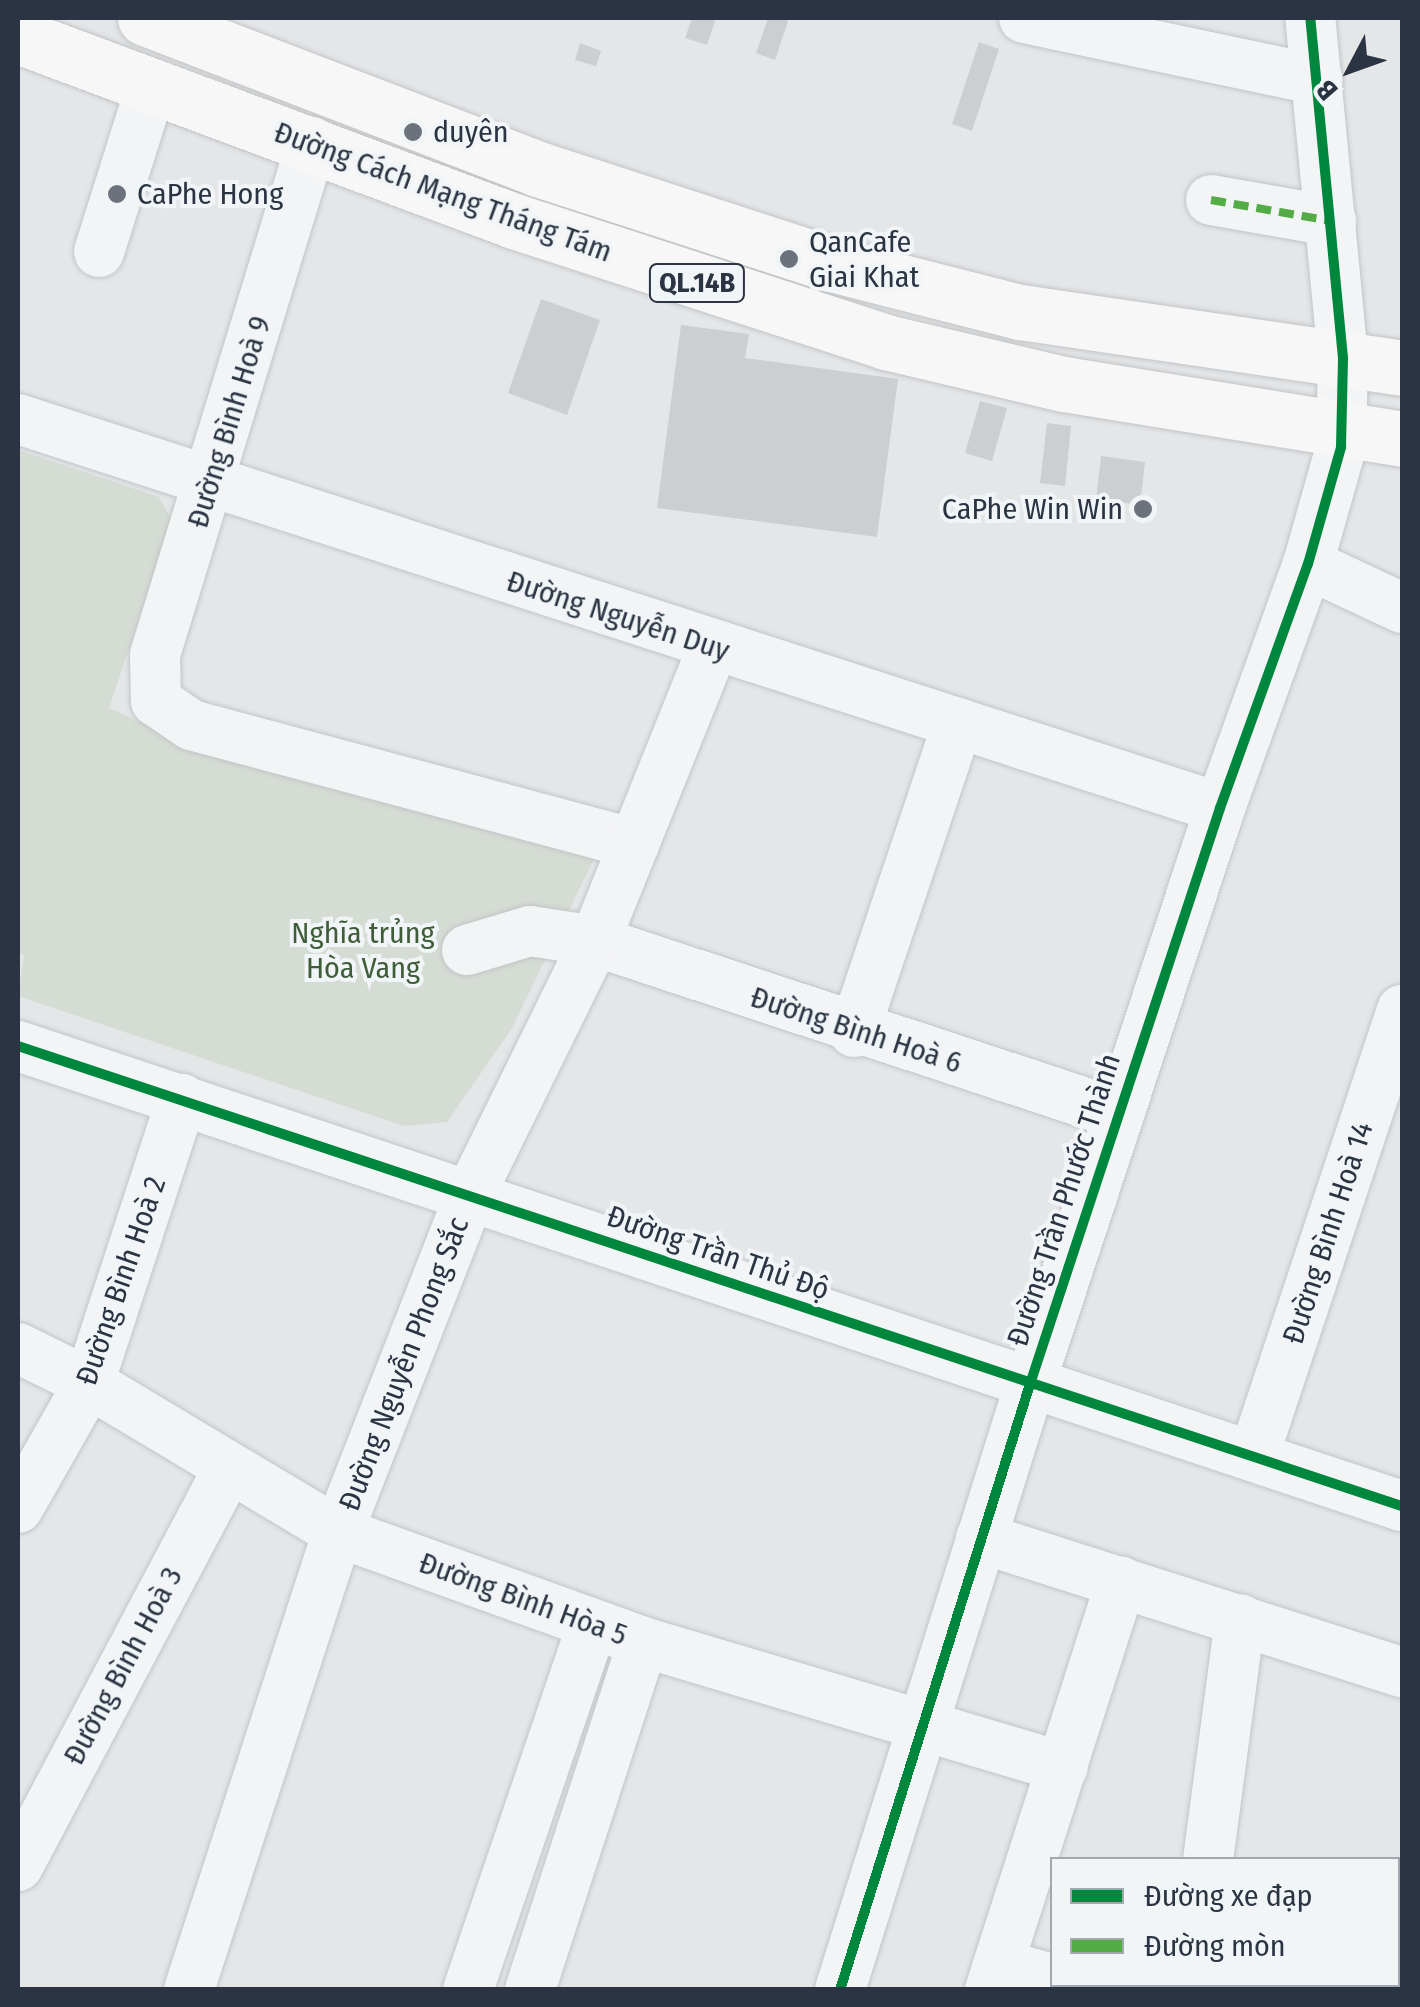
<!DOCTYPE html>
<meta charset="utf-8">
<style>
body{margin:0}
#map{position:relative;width:1420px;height:2007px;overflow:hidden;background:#e4e6e8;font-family:"Fira Sans Condensed",sans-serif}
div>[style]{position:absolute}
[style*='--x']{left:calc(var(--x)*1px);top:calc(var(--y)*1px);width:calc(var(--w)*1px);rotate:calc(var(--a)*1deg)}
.green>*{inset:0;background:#d5dcd4}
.building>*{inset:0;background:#ccced1}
.roads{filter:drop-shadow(0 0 2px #c2c4c6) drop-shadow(0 0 2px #c2c4c6)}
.minor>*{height:50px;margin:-25px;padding:0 25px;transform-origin:25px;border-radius:25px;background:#f3f4f6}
.highway>*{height:55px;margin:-27.5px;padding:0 27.5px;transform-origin:27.5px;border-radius:27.5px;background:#f7f7f7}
.quiet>*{height:8px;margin-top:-4px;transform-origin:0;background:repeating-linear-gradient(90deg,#54ac46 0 15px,transparent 0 23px)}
.cycleway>*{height:10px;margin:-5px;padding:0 5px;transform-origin:5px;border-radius:5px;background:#00873e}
.dots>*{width:28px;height:28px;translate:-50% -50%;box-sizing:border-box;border:5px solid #f2f5f8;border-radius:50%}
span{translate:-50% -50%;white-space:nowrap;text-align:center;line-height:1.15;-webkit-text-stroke:8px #f2f5f8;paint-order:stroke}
.shield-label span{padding:2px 8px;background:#f2f5f8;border:2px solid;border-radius:8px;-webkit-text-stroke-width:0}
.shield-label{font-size:28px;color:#2b3442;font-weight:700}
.poi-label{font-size:30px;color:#2b3442}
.left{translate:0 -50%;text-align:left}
.right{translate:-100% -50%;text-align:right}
.street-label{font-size:30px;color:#2b3442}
.park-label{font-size:30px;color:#405d39}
.frame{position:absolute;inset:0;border:20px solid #2b3442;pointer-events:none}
.legend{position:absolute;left:1050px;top:1857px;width:350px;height:130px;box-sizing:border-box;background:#f2f5f8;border:2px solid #a2a8af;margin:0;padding:12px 18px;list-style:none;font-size:30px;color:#2b3442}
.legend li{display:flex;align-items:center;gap:20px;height:50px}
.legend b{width:50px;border:2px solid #a2a8af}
.north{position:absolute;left:1300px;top:20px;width:100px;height:100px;-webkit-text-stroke:8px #f2f5f8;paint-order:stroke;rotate:229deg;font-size:28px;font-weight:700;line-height:40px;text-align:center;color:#2b3442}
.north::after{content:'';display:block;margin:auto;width:35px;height:45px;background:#2b3442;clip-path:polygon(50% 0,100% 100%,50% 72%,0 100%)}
</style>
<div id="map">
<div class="green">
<div style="clip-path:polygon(18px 450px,159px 497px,172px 520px,109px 708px,186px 742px,596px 855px,512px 1028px,447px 1122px,404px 1126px,18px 996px,24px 955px,18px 953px)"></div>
</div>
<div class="building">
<div style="clip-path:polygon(692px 18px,716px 18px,707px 45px,685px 38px)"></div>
<div style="clip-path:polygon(768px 18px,789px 18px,775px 60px,756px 53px)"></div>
<div style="clip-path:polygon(979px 42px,999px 49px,972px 131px,952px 124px)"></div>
<div style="clip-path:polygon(580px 43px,601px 51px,596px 66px,575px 60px)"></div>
<div style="clip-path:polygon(541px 299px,600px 320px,567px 415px,508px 393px)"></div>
<div style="clip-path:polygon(681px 325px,749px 334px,745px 358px,898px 379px,877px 537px,657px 508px)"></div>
<div style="clip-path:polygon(980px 401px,1007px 408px,992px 461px,965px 453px)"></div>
<div style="clip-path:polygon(1047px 423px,1071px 426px,1065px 486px,1040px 483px)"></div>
<div style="clip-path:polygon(1101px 456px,1145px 462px,1140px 505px,1096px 499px)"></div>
</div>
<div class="roads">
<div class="minor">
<div style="--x:1024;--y:18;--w:300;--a:11.9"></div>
<div style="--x:312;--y:142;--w:536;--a:107.02"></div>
<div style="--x:155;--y:655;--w:46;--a:88.8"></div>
<div style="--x:156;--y:701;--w:42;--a:34.4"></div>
<div style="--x:191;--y:725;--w:459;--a:15"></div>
<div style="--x:1211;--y:200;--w:122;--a:9.9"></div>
<div style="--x:99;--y:252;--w:176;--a:-72.5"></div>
<div style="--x:18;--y:419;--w:1263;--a:17.93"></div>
<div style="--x:1308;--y:564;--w:104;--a:25.1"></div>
<div style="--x:467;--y:950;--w:66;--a:-16.8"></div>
<div style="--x:530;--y:931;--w:66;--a:8.7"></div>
<div style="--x:595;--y:941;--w:552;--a:18.27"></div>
<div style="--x:854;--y:1032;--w:326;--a:-71.4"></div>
<div style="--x:18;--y:1046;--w:1458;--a:18.39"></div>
<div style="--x:18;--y:1348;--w:79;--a:26.2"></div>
<div style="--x:89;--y:1383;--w:290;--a:30.9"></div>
<div style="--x:338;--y:1532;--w:324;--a:19.8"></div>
<div style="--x:643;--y:1642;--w:438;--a:16.6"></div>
<div style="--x:1254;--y:1455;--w:469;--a:-71.6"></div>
<div style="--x:18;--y:1508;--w:144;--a:-60.4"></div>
<div style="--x:89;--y:1383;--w:299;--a:-71.9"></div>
<div style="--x:981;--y:1538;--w:442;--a:17.7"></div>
<div style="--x:1208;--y:1860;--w:243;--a:-82.4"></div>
<div style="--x:18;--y:1866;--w:451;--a:-62.1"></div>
<div style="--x:1398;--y:1944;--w:4;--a:14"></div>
<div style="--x:999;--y:1964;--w:55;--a:15.8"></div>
<div style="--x:189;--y:1990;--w:482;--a:-72"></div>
<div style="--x:338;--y:1532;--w:362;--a:-68.6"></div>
<div style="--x:470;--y:1195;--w:283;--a:-63.8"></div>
<div style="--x:595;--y:941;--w:317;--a:-68.1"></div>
<div style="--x:468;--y:1990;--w:385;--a:-71.2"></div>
<div style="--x:530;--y:1990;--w:366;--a:-72"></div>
<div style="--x:840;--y:1990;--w:635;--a:-72.59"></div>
<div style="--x:1030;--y:1384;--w:607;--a:-71.74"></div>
<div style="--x:1220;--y:808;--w:259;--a:-70.2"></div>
<div style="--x:1308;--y:564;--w:122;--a:-74.2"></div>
<div style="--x:1341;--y:447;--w:89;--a:-88.7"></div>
<div style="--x:1343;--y:358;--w:342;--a:-95.5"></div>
<div style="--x:990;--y:1990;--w:429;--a:-72.2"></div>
<div style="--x:1184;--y:1990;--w:6;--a:-81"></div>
</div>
<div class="highway">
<div style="--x:145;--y:18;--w:421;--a:21"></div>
<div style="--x:538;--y:169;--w:308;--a:18"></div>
<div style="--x:831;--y:264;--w:195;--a:14.3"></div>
<div style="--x:1020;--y:312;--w:386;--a:8.3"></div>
<div style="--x:18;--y:36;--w:529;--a:20.45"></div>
<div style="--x:514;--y:221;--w:391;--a:18"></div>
<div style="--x:886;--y:342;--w:183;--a:13.3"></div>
<div style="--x:1064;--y:384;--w:342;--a:9.2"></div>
</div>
</div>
<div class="quiet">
<div style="--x:1211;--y:200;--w:122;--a:9.9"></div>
</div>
<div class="cycleway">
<div style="--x:18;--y:1046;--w:1458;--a:18.39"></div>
<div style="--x:840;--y:1990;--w:635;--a:-72.59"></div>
<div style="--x:1030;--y:1384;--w:607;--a:-71.74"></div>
<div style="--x:1220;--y:808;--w:259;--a:-70.2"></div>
<div style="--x:1308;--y:564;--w:122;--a:-74.2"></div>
<div style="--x:1341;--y:447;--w:89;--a:-88.7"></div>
<div style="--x:1343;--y:358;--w:342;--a:-95.5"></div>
</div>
<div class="dots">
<div style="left:413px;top:132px;background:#6c727c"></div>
<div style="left:117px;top:194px;background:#6c727c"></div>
<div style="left:789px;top:259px;background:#6c727c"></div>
<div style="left:1143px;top:509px;background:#6c727c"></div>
</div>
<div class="shield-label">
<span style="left:697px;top:283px">QL.14B</span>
</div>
<div class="poi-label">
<span class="left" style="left:433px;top:132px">duyên</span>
<span class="left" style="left:137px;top:194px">CaPhe Hong</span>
<span class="left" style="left:809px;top:259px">QanCafe<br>Giai Khat</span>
<span class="right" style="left:1123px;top:509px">CaPhe Win Win</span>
</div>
<div class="street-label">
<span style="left:443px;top:192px;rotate:20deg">Đường Cách Mạng Tháng Tám</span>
<span style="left:229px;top:422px;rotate:-73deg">Đường Bình Hoà 9</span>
<span style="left:618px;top:616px;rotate:18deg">Đường Nguyễn Duy</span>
<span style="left:856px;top:1030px;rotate:18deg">Đường Bình Hoà 6</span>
<span style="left:1064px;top:1200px;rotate:-72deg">Đường Trần Phước Thành</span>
<span style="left:1328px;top:1233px;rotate:-72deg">Đường Bình Hoà 14</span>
<span style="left:718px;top:1253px;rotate:19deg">Đường Trần Thủ Độ</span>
<span style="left:121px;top:1281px;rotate:-71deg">Đường Bình Hoà 2</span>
<span style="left:404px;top:1364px;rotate:-69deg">Đường Nguyễn Phong Sắc</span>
<span style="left:523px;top:1599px;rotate:20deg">Đường Bình Hòa 5</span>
<span style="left:123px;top:1666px;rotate:-62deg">Đường Bình Hoà 3</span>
</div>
<div class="park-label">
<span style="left:363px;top:950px">Nghĩa trủng<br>Hòa Vang</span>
</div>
<div class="frame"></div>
<ul class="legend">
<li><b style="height:12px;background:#00873e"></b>Đường xe đạp</li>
<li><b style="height:12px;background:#54ac46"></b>Đường mòn</li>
</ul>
<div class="north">B</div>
</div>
